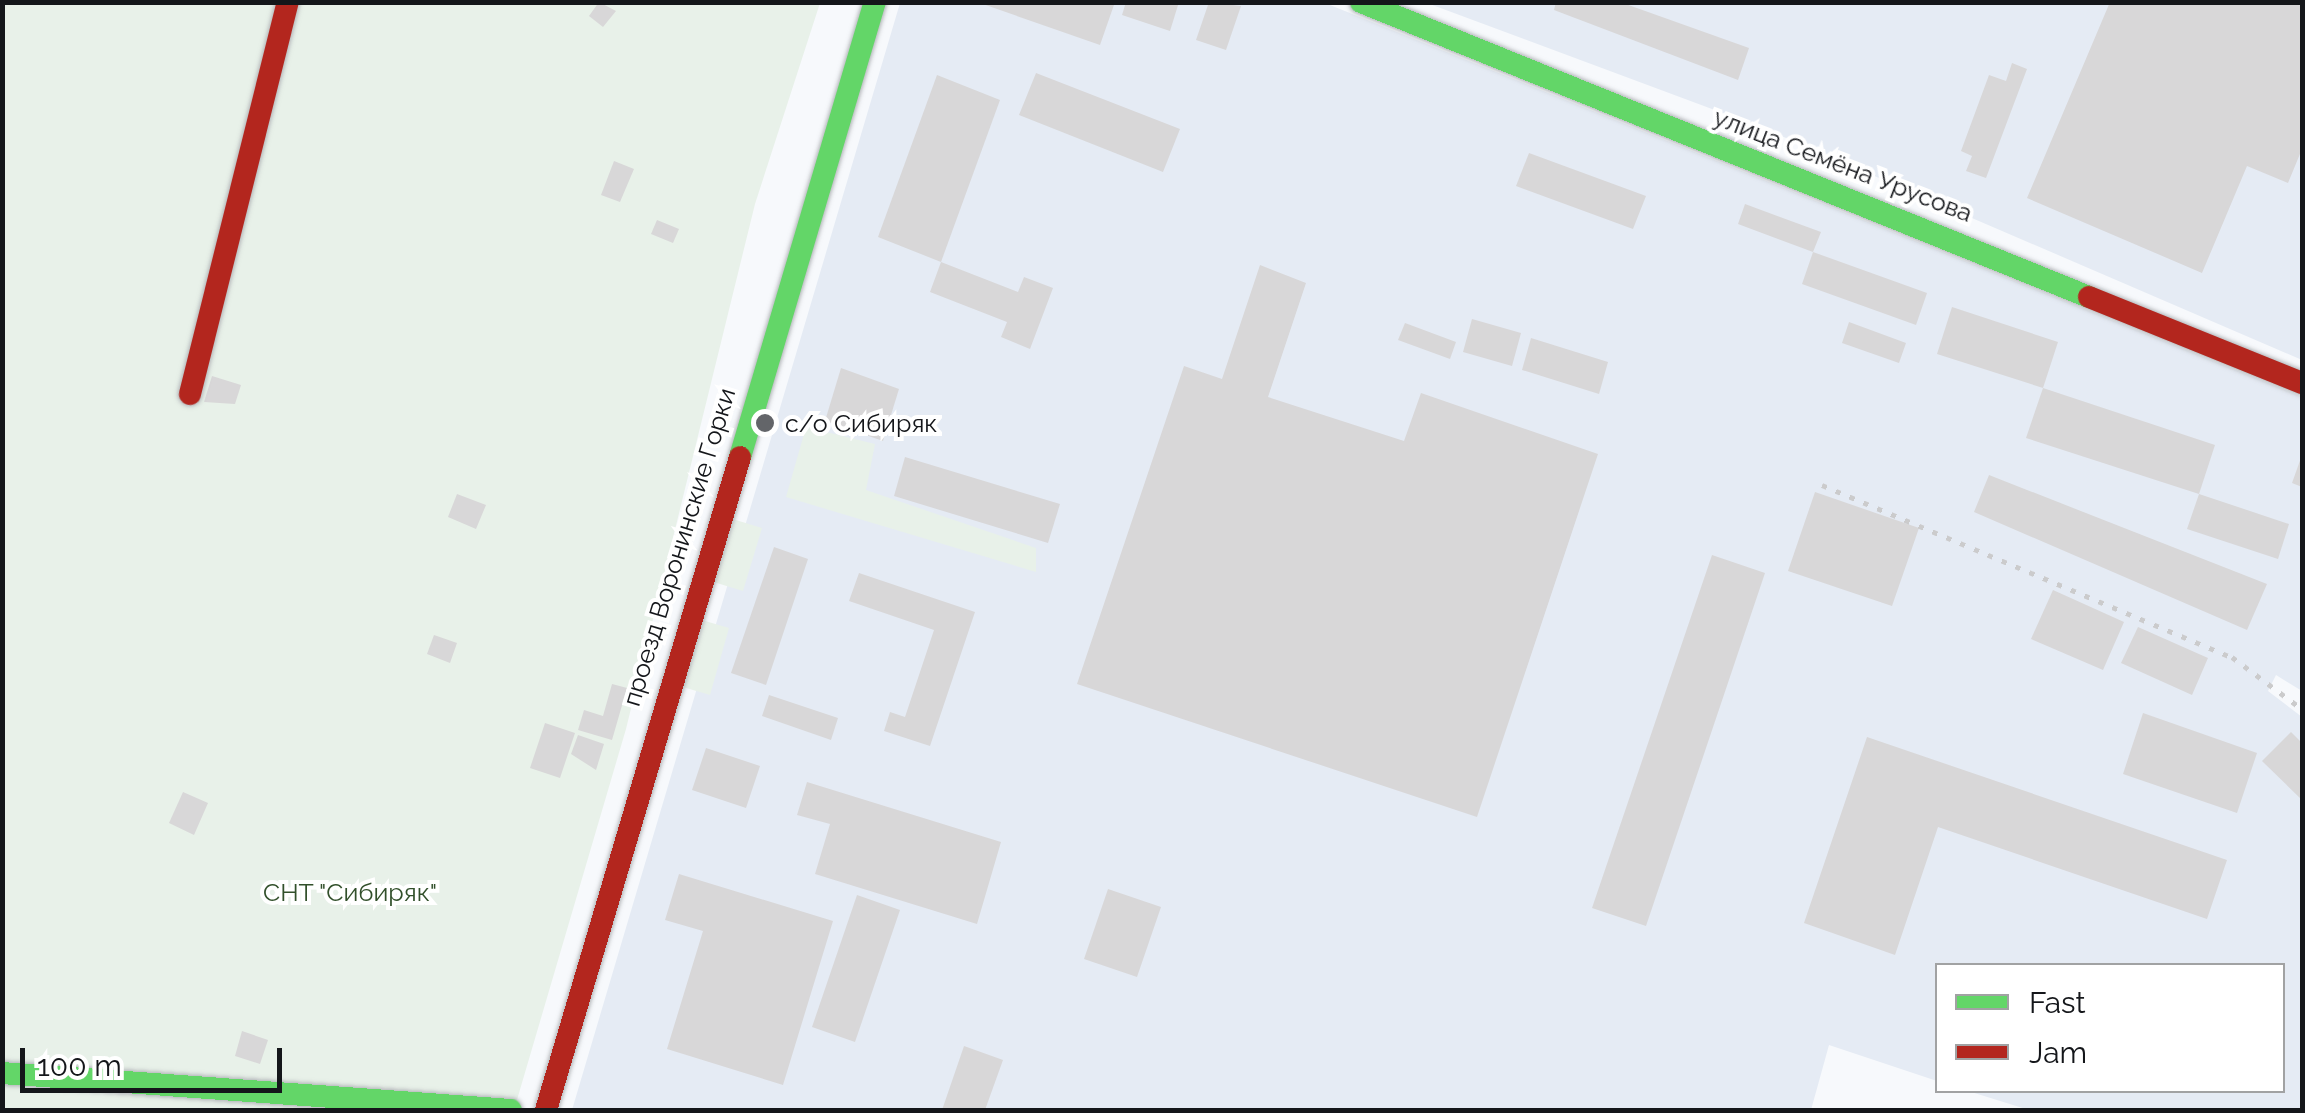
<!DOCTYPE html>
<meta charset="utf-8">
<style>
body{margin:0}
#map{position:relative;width:2305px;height:1113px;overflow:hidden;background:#f7f9fc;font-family:Raleway,sans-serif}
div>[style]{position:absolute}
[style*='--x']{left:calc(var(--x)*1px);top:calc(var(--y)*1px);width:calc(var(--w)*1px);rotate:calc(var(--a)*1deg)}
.built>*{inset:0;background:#e5ebf4}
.green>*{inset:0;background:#e8f1e9}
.building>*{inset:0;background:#d8d7d8}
.roads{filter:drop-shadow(0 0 2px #b4b7ba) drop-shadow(0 0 2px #b4b7ba)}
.fast>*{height:22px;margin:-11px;padding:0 11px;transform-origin:11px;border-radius:11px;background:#63d668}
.jam>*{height:22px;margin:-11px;padding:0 11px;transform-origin:11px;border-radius:11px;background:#b3261e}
.rail>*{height:5px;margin-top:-2.5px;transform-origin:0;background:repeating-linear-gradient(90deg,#cbcbcc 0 5px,transparent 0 15px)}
.dots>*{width:28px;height:28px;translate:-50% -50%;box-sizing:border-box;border:5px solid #fff;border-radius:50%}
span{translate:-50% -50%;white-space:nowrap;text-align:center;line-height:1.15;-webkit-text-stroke:8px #fff;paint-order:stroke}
.street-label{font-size:25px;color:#14161a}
.poi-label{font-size:25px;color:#14161a}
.left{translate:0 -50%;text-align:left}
.park-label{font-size:25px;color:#32502b}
.frame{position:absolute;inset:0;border:5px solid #14161a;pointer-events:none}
.legend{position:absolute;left:1935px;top:963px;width:350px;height:130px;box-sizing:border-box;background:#fff;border:2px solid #a1a2a3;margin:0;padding:12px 18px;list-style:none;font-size:30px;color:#14161a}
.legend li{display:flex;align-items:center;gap:20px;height:50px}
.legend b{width:50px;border:2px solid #a1a2a3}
.scale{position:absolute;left:20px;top:1048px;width:262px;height:45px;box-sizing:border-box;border:5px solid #14161a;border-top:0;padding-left:12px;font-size:30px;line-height:35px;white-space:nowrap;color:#14161a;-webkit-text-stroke:8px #fff;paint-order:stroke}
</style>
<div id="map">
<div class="built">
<div style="clip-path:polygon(900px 3px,1325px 3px,2302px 397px,2302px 691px,2276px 675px,2268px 691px,2302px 717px,2302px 1110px,2029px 1110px,1968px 1091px,2282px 1090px,2282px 966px,1938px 966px,1937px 1081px,1829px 1045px,1811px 1110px,572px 1110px)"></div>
<div style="clip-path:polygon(1427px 3px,2302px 3px,2302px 360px,1763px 128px)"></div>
</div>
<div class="green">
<div style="clip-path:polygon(2px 3px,820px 3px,755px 204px,626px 729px,514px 1110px,3px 1110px)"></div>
<div style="clip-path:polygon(806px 427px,875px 444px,866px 490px,1036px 548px,1036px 572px,786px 497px)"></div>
<div style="clip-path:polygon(726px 517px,762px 528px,743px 591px,707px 580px)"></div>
<div style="clip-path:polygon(695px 618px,729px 628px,710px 695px,676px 685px)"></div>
</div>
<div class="building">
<div style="clip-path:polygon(599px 2px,616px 11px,603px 27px,589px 16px)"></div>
<div style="clip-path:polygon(977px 2px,1115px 2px,1100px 45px)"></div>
<div style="clip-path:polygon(1126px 2px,1179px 2px,1170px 31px,1122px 15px)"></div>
<div style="clip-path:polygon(1209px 2px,1241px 6px,1226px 50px,1196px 40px)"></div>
<div style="clip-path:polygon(1556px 2px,1620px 2px,1749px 48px,1738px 80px,1554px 10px)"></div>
<div style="clip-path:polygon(2110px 2px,2302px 2px,2302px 149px,2288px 183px,2247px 166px,2202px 273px,2027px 198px)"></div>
<div style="clip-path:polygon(2012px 63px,2027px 69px,1986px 178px,1966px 171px,1972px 156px,1961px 151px,1989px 75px,2006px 81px)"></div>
<div style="clip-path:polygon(1036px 73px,1180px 129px,1163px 172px,1019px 115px)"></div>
<div style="clip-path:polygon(937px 75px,1000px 100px,941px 262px,878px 237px)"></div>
<div style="clip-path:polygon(1529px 153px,1646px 196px,1633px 229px,1516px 186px)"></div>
<div style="clip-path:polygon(614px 161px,634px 169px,620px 202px,601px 195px)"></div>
<div style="clip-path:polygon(1745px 204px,1821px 232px,1813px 252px,1738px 224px)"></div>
<div style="clip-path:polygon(657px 220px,679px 229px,673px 243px,651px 234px)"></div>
<div style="clip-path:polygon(1813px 252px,1927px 293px,1916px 325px,1802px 284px)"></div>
<div style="clip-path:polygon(941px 262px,1018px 292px,1024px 277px,1053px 288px,1030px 349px,1001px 337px,1007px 322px,930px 292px)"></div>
<div style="clip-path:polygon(1260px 265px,1306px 283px,1268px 397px,1404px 441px,1421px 393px,1598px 454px,1477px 817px,1077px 684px,1184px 366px,1222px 379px)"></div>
<div style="clip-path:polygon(1952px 307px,2058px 342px,2043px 388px,1937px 354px)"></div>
<div style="clip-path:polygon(1472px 319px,1521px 333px,1512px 366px,1463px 352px)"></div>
<div style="clip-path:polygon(1849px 322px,1906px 343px,1899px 363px,1842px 343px)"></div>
<div style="clip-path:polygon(1405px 323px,1456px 342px,1450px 359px,1398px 340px)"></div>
<div style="clip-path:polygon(1531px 338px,1608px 362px,1599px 394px,1522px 370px)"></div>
<div style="clip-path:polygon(841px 368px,899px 389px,883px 441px,825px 421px)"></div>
<div style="clip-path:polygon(212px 376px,241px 385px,235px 404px,204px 402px)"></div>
<div style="clip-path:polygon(2043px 388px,2215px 445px,2199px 494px,2026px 438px)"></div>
<div style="clip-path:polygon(2302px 455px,2302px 487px,2292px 483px)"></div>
<div style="clip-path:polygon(905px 457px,1060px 504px,1048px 543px,894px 496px)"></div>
<div style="clip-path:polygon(1989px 475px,2267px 584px,2247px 630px,1974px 512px)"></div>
<div style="clip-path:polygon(1815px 492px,1919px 528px,1892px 606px,1788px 571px)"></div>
<div style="clip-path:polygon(457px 494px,486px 505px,476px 529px,448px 517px)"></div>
<div style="clip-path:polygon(2199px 494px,2289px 524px,2278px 559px,2187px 529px)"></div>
<div style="clip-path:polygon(774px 547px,808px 559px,766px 685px,731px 673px)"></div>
<div style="clip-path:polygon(1712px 555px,1765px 573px,1646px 926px,1592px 908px)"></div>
<div style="clip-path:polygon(859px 573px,975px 612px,930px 746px,884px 731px,890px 712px,905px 717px,934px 630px,849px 601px)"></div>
<div style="clip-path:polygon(2053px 590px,2124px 622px,2103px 670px,2031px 639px)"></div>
<div style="clip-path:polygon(2138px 627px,2208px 658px,2192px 695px,2121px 663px)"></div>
<div style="clip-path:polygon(434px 635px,457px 643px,450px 663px,427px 654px)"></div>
<div style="clip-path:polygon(612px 684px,627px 688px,612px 740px,578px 730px,584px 710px,603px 716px)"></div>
<div style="clip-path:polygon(769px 695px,838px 718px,831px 740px,762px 716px)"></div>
<div style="clip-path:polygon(2143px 713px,2257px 753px,2237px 813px,2123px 774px)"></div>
<div style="clip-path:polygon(545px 723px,575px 733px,560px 778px,530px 768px)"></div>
<div style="clip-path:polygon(2291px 732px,2302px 743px,2302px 800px,2262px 761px)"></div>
<div style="clip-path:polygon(578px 735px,604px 744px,596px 770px,571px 754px)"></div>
<div style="clip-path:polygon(1867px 737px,2227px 860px,2207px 919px,1938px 827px,1895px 955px,1804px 923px)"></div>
<div style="clip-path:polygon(706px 748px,760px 766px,746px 808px,692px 790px)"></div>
<div style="clip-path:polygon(807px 782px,1001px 842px,977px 924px,815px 874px,830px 824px,797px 815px)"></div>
<div style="clip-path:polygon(183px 792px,208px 803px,194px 835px,169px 823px)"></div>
<div style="clip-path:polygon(679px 874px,833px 921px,783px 1085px,667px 1049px,703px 931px,665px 920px)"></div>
<div style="clip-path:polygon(1108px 889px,1161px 907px,1137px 977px,1084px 959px)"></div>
<div style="clip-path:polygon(857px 895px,900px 910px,855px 1042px,812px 1027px)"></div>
<div style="clip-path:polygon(242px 1031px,268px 1040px,260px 1064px,235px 1056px)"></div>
<div style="clip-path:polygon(964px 1046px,1003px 1060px,985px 1110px,942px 1110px)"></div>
</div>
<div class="roads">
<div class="fast">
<div style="--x:1361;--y:2;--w:785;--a:22.06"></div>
<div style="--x:740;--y:457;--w:475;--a:-73.5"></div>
<div style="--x:2;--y:1073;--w:510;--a:4.16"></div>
</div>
<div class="jam">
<div style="--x:2089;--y:297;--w:230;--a:22"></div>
<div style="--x:190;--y:394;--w:404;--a:-76"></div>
<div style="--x:546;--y:1110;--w:681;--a:-73.45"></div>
</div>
</div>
<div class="rail">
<div style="--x:1822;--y:485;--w:445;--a:22.8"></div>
<div style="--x:2232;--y:657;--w:87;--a:36.6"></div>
</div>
<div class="dots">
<div style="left:765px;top:423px;background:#636569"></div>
</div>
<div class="street-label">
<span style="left:1843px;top:165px;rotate:21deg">улица Семёна Урусова</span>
<span style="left:679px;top:547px;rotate:-73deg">проезд Воронинские Горки</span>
</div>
<div class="poi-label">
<span class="left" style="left:785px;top:423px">с/о Сибиряк</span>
</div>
<div class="park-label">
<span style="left:350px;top:892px">СНТ "Сибиряк"</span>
</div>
<div class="frame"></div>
<ul class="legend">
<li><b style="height:12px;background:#63d668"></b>Fast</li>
<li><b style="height:12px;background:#b3261e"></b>Jam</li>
</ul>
<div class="scale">100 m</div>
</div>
